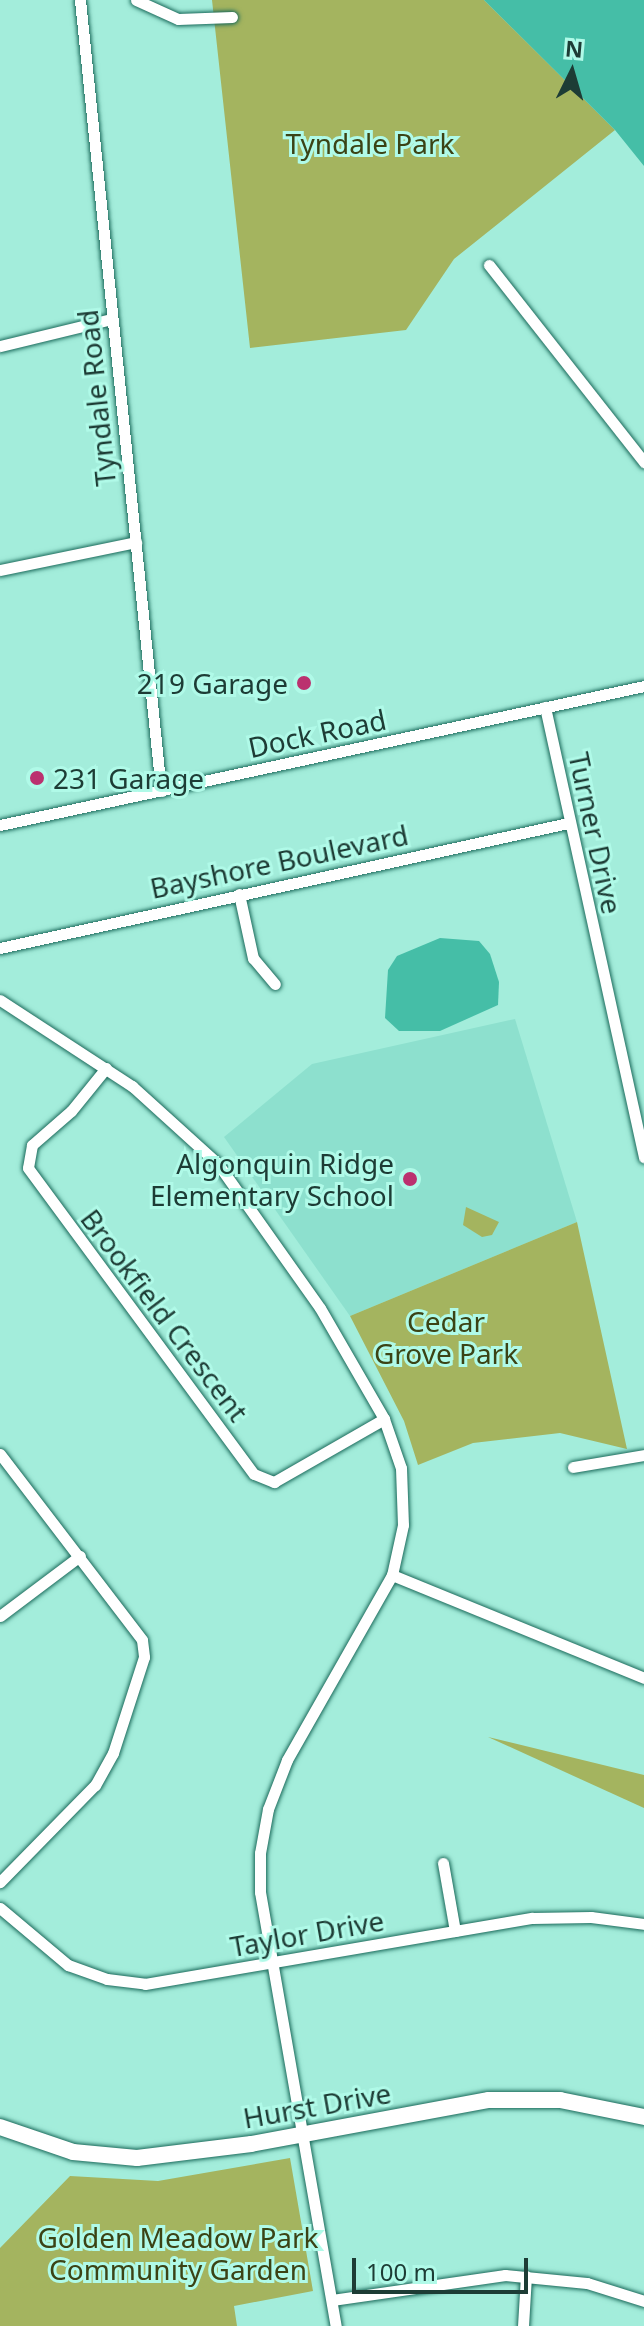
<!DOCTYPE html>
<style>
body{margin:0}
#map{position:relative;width:644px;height:2326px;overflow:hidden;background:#a3eddb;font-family:"Noto Sans",sans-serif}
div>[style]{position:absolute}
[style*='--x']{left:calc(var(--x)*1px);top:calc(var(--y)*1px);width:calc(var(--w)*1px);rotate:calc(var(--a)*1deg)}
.built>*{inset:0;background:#8de0ce}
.green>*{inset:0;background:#a4b45f}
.water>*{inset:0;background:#45bea7}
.roads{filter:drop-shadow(0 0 2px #1b6a5b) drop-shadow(0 0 2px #1b6a5b)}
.street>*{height:11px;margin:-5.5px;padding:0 5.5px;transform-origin:5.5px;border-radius:5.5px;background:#fff}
.secondary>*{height:16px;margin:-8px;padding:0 8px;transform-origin:8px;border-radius:8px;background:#fff}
.dots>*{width:22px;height:22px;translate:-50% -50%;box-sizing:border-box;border:4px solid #b0fae8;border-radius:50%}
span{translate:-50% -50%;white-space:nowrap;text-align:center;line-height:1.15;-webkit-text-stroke:6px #b0fae8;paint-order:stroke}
.park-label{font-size:28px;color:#3b4315}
.street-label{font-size:28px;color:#1d3c35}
.poi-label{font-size:28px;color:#1d3c35}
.right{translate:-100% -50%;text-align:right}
.left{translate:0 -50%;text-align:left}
.north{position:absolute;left:532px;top:32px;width:80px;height:80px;-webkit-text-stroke:6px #b0fae8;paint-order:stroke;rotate:5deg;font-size:22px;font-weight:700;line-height:32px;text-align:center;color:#1d3c35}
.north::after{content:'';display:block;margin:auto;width:28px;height:36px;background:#1d3c35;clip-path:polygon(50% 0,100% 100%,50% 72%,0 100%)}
.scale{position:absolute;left:352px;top:2258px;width:176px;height:36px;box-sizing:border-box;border:4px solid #1d3c35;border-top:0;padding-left:10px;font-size:24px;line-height:28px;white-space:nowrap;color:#1d3c35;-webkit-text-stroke:6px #b0fae8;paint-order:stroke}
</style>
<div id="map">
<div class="built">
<div style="clip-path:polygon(515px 1019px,577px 1222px,350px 1316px,224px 1137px,312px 1064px)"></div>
</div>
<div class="green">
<div style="clip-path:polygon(212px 0,484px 0,615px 130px,454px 259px,406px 330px,250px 348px)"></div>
<div style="clip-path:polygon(466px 1207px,499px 1222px,492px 1235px,482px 1237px,463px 1225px)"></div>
<div style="clip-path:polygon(577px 1222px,627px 1449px,560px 1433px,473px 1443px,418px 1465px,404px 1421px,350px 1316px)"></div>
<div style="clip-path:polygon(488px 1737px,644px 1775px,644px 1808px)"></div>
<div style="clip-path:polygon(290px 2158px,313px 2291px,234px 2306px,237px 2326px,0 2326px,0 2248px,70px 2176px,158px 2181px)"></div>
</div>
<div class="water">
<div style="clip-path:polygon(484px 0,644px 0,644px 166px,615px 130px)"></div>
<div style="clip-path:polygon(440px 938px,479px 941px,490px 954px,499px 982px,498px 1005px,440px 1031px,399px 1031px,385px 1018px,388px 970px,397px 956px)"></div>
</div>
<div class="roads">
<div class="street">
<div style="--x:80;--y:0;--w:795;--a:84.15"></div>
<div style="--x:136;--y:0;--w:46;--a:24.3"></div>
<div style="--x:178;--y:19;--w:54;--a:-2.1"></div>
<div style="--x:489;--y:265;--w:251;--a:51.8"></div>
<div style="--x:0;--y:346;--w:115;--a:-13.6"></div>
<div style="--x:0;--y:570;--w:139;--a:-11.6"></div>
<div style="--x:545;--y:707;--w:461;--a:77.6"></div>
<div style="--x:0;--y:825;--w:659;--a:-12.18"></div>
<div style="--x:239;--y:894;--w:66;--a:77.7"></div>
<div style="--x:253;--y:958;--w:34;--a:50"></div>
<div style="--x:0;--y:948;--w:582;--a:-12.41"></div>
<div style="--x:0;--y:1000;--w:158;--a:33.1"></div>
<div style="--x:132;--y:1086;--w:116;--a:42.2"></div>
<div style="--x:218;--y:1164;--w:176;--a:54.7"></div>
<div style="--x:320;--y:1308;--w:128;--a:60"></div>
<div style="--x:384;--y:1419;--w:52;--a:70.9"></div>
<div style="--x:401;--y:1468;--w:57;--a:88"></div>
<div style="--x:403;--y:1525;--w:51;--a:102.4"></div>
<div style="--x:392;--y:1575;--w:213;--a:119.6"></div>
<div style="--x:287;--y:1760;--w:53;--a:111.2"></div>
<div style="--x:268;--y:1809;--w:45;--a:100.3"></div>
<div style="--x:260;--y:1853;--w:39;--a:90"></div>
<div style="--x:260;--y:1892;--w:441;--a:80.1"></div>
<div style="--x:106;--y:1068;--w:55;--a:129.1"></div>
<div style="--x:71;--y:1111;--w:52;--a:138.9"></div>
<div style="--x:32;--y:1145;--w:23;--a:100"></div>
<div style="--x:28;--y:1168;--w:380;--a:53.6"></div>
<div style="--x:254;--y:1474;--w:22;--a:22"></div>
<div style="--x:274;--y:1482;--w:127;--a:-29.8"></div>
<div style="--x:0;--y:1454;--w:234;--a:52.6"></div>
<div style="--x:142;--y:1640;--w:17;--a:83"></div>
<div style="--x:144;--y:1657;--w:101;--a:107.9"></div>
<div style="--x:113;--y:1753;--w:37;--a:119"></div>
<div style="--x:95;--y:1785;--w:136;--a:134.4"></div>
<div style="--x:573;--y:1467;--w:72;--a:-9.6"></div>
<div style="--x:392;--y:1575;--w:272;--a:22.2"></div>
<div style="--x:0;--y:1616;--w:100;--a:-36.9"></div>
<div style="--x:443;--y:1863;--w:69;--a:80"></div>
<div style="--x:0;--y:1908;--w:89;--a:40"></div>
<div style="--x:68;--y:1965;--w:41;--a:19.7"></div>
<div style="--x:107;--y:1979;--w:38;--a:7"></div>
<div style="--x:145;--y:1984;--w:393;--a:-9.7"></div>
<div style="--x:532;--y:1918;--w:59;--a:-1"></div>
<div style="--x:591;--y:1917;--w:53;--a:7.5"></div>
<div style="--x:332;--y:2300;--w:175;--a:-8.2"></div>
<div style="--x:505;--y:2275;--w:82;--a:5.6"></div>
<div style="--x:587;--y:2283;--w:60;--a:17.5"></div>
<div style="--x:523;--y:2326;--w:50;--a:-86.6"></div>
</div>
<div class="secondary">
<div style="--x:0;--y:2127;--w:77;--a:18.9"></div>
<div style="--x:73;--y:2152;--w:64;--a:5.4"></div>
<div style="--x:137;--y:2158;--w:115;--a:-7"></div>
<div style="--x:251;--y:2144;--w:242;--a:-10.5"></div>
<div style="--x:489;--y:2100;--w:71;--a:0"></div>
<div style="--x:560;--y:2100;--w:86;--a:11.4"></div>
</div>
</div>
<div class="dots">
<div style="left:304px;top:683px;background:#bb326f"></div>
<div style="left:37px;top:778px;background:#bb326f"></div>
<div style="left:410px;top:1179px;background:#bb326f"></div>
</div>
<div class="park-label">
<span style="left:370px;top:143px">Tyndale Park</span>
<span style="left:446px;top:1337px">Cedar<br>Grove Park</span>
<span style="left:178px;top:2253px">Golden Meadow Park<br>Community Garden</span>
</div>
<div class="street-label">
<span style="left:96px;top:398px;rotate:-96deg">Tyndale Road</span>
<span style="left:317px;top:733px;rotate:-12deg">Dock Road</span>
<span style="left:596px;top:833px;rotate:78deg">Turner Drive</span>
<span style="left:279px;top:861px;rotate:-12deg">Bayshore Boulevard</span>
<span style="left:165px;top:1315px;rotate:53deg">Brookfield Crescent</span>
<span style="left:307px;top:1933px;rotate:-10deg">Taylor Drive</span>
<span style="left:317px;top:2105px;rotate:-10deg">Hurst Drive</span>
</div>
<div class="poi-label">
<span class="right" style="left:288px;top:683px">219 Garage</span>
<span class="left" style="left:53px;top:778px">231 Garage</span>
<span class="right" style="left:394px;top:1179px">Algonquin Ridge<br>Elementary School</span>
</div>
<div class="north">N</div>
<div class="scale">100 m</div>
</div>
